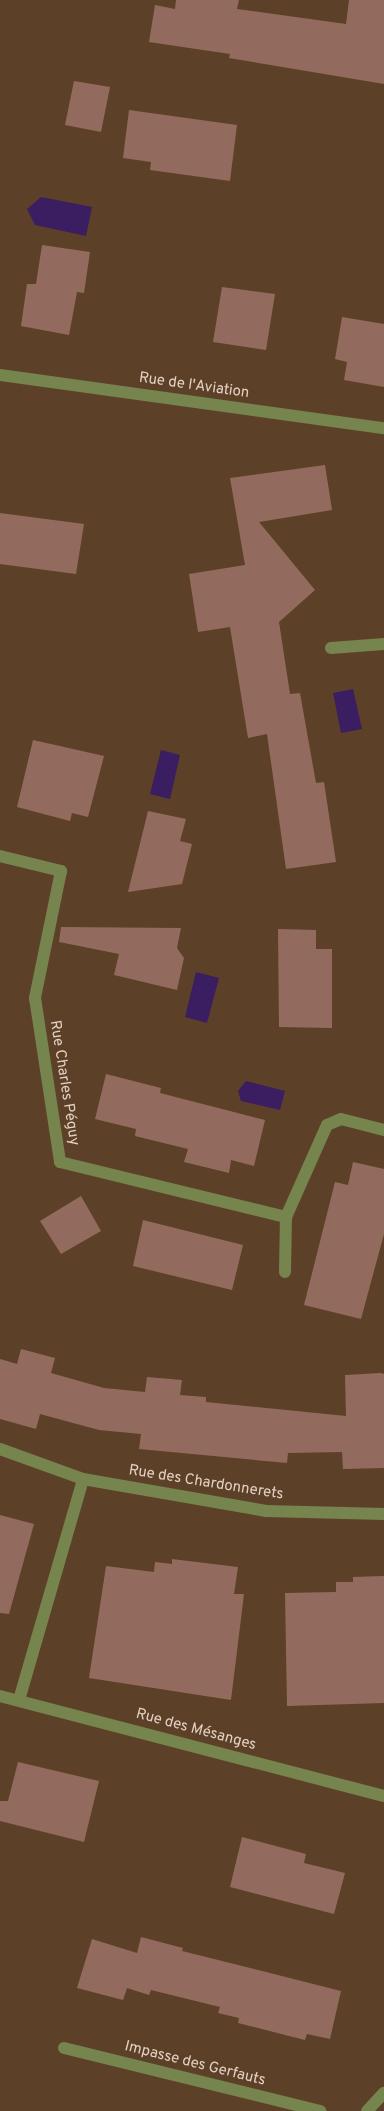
<!DOCTYPE html>
<meta charset="utf-8">
<style>
body{margin:0}
#map{position:relative;width:384px;height:2111px;overflow:hidden;background:#5d4028;font-family:Overpass,sans-serif}
div>[style]{position:absolute}
[style*='--x']{left:calc(var(--x)*1px);top:calc(var(--y)*1px);width:calc(var(--w)*1px);rotate:calc(var(--a)*1deg)}
.water>*{inset:0;background:#3b1d61}
.building>*{inset:0;background:#936b5e}
.minor>*{height:12px;margin:-6px;padding:0 6px;transform-origin:6px;border-radius:6px;background:#76844d}
span{translate:-50% -50%;white-space:nowrap;text-align:center;line-height:1.15;-webkit-text-stroke:4px #5d4028;paint-order:stroke}
.street-label{font-size:15px;color:#e3d1c3}
</style>
<div id="map">
<div class="water">
<div style="clip-path:polygon(41px 197px,92px 207px,86px 236px,35px 225px,27px 209px)"></div>
<div style="clip-path:polygon(353px 689px,362px 729px,341px 733px,333px 693px)"></div>
<div style="clip-path:polygon(161px 750px,180px 755px,170px 799px,150px 794px)"></div>
<div style="clip-path:polygon(196px 972px,219px 978px,207px 1023px,185px 1017px)"></div>
<div style="clip-path:polygon(246px 1081px,285px 1091px,280px 1110px,241px 1101px,238px 1091px)"></div>
</div>
<div class="building">
<div style="clip-path:polygon(176px 0,239px 0,237px 9px,346px 24px,349px 0,384px 0,384px 84px,229px 58px,230px 54px,149px 42px,155px 5px,175px 9px)"></div>
<div style="clip-path:polygon(74px 81px,110px 87px,101px 132px,65px 125px)"></div>
<div style="clip-path:polygon(129px 110px,237px 125px,230px 181px,150px 170px,151px 162px,123px 158px)"></div>
<div style="clip-path:polygon(42px 245px,90px 252px,84px 293px,77px 292px,69px 335px,21px 326px,27px 284px,36px 284px)"></div>
<div style="clip-path:polygon(222px 287px,275px 294px,266px 350px,213px 342px)"></div>
<div style="clip-path:polygon(342px 317px,384px 324px,384px 387px,344px 380px,347px 362px,335px 359px)"></div>
<div style="clip-path:polygon(325px 465px,332px 510px,259px 522px,315px 590px,279px 622px,290px 694px,300px 693px,316px 783px,324px 782px,336px 862px,286px 869px,267px 734px,248px 738px,230px 627px,198px 632px,189px 574px,245px 565px,230px 478px)"></div>
<div style="clip-path:polygon(0 513px,84px 524px,76px 574px,0 564px)"></div>
<div style="clip-path:polygon(33px 740px,104px 756px,88px 817px,72px 813px,70px 821px,17px 807px)"></div>
<div style="clip-path:polygon(148px 811px,186px 819px,180px 841px,192px 844px,182px 884px,128px 892px)"></div>
<div style="clip-path:polygon(61px 927px,181px 928px,177px 948px,184px 958px,177px 990px,114px 975px,119px 954px,59px 942px)"></div>
<div style="clip-path:polygon(278px 929px,316px 930px,316px 949px,332px 949px,332px 1028px,279px 1027px)"></div>
<div style="clip-path:polygon(106px 1074px,161px 1088px,160px 1093px,265px 1120px,254px 1166px,231px 1160px,229px 1173px,184px 1162px,188px 1149px,135px 1136px,136px 1129px,95px 1119px)"></div>
<div style="clip-path:polygon(353px 1162px,384px 1169px,384px 1234px,361px 1319px,304px 1305px,335px 1182px,348px 1185px)"></div>
<div style="clip-path:polygon(81px 1196px,101px 1231px,61px 1254px,40px 1221px)"></div>
<div style="clip-path:polygon(143px 1220px,243px 1245px,232px 1290px,133px 1266px)"></div>
<div style="clip-path:polygon(21px 1349px,55px 1358px,51px 1373px,104px 1388px,145px 1392px,147px 1377px,182px 1380px,180px 1395px,206px 1397px,206px 1402px,346px 1416px,345px 1375px,381px 1373px,384px 1374px,384px 1468px,343px 1469px,342px 1452px,288px 1453px,287px 1463px,139px 1449px,141px 1434px,99px 1430px,40px 1414px,36px 1429px,0 1419px,0 1359px,17px 1364px)"></div>
<div style="clip-path:polygon(0 1515px,34px 1524px,9px 1614px,0 1613px)"></div>
<div style="clip-path:polygon(172px 1559px,238px 1567px,234px 1594px,244px 1594px,231px 1700px,89px 1678px,106px 1566px,154px 1572px,155px 1562px,172px 1564px)"></div>
<div style="clip-path:polygon(384px 1576px,384px 1703px,287px 1706px,285px 1593px,336px 1592px,336px 1582px,353px 1582px,353px 1577px)"></div>
<div style="clip-path:polygon(18px 1762px,99px 1781px,84px 1842px,0 1821px,0 1801px,8px 1801px)"></div>
<div style="clip-path:polygon(242px 1837px,306px 1854px,304px 1863px,345px 1873px,334px 1914px,230px 1887px)"></div>
<div style="clip-path:polygon(141px 1937px,183px 1948px,182px 1951px,341px 1991px,330px 2039px,307px 2034px,305px 2040px,238px 2023px,239px 2018px,218px 2013px,220px 2007px,151px 1990px,149px 1995px,127px 1988px,123px 2000px,77px 1988px,92px 1939px,137px 1953px)"></div>
</div>
<div class="minor">
<div style="--x:0;--y:375;--w:388;--a:7.9"></div>
<div style="--x:331;--y:648;--w:53;--a:-4.3"></div>
<div style="--x:0;--y:856;--w:63;--a:13.8"></div>
<div style="--x:61;--y:871;--w:130;--a:101.6"></div>
<div style="--x:35;--y:998;--w:166;--a:81.3"></div>
<div style="--x:60;--y:1162;--w:233;--a:13.7"></div>
<div style="--x:286;--y:1217;--w:101;--a:-66"></div>
<div style="--x:327;--y:1125;--w:15;--a:-23"></div>
<div style="--x:341;--y:1119;--w:44;--a:14.3"></div>
<div style="--x:285;--y:1272;--w:55;--a:-89"></div>
<div style="--x:0;--y:1449;--w:88;--a:19.9"></div>
<div style="--x:83;--y:1479;--w:186;--a:9.9"></div>
<div style="--x:266;--y:1511;--w:118;--a:1.5"></div>
<div style="--x:0;--y:1696;--w:397;--a:14.6"></div>
<div style="--x:19;--y:1700;--w:230;--a:-73.8"></div>
<div style="--x:64;--y:2048;--w:264;--a:13.8"></div>
<div style="--x:367;--y:2111;--w:25;--a:-47"></div>
</div>
<div class="street-label">
<span style="left:194px;top:386px;rotate:8deg">Rue de l'Aviation</span>
<span style="left:64px;top:1083px;rotate:81deg">Rue Charles Péguy</span>
<span style="left:206px;top:1483px;rotate:9deg">Rue des Chardonnerets</span>
<span style="left:196px;top:1730px;rotate:15deg">Rue des Mésanges</span>
<span style="left:195px;top:2064px;rotate:14deg">Impasse des Gerfauts</span>
</div>
</div>
